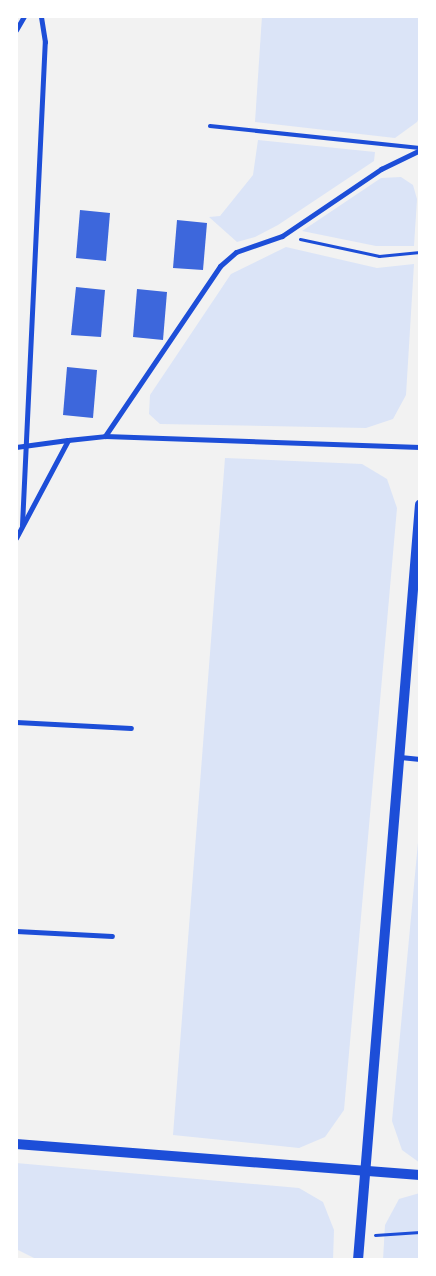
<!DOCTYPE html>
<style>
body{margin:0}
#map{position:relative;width:436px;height:1276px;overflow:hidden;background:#f2f2f2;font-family:Montserrat,sans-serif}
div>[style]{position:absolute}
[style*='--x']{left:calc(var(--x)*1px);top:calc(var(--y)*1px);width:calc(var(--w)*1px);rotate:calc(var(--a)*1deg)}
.green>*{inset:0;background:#dbe4f7}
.building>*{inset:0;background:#3d67dc}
.path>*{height:3px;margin:-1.5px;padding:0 1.5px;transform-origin:1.5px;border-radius:1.5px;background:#1d4ed8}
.service>*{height:4px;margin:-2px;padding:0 2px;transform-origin:2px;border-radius:2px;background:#1d4ed8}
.minor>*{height:5px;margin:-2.5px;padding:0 2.5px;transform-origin:2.5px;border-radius:2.5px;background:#1d4ed8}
.secondary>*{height:10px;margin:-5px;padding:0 5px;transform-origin:5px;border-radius:5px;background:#1d4ed8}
span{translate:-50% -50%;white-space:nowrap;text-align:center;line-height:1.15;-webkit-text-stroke:5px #fff;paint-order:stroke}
.frame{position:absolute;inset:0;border:18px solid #fff;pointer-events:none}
</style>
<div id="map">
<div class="green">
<div style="clip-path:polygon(262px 16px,420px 16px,420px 116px,417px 122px,395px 138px,255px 122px)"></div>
<div style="clip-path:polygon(258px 140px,375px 152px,374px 161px,278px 225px,255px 237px,237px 242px,209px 217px,220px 216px,253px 175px)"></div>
<div style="clip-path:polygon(401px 177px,413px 185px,417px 199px,414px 246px,376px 246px,302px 231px,381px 178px)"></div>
<div style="clip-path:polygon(286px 247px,377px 268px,414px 264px,406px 395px,393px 419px,366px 428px,160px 424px,149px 414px,150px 395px,231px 274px)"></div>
<div style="clip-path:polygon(225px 458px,362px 464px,387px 479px,397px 508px,344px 1110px,325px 1137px,299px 1148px,173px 1135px)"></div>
<div style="clip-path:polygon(420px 821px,420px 1163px,402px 1150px,392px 1121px)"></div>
<div style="clip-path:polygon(16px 1163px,299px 1188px,323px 1202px,334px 1230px,333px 1260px,38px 1260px,16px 1249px)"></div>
<div style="clip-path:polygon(420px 1193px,420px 1260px,383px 1260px,385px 1225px,399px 1199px)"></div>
</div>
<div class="building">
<div style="clip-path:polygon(80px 210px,110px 213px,106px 261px,76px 258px)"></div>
<div style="clip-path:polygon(177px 220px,207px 223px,203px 270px,173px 268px)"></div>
<div style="clip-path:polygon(76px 287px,105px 290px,101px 337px,71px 335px)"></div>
<div style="clip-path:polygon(137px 289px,167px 292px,163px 340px,133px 337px)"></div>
<div style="clip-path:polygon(67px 367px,97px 370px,93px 418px,63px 415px)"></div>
</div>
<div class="path">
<div style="--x:300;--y:239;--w:81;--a:12.1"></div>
<div style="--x:379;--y:256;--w:41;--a:-5.6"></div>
<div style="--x:375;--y:1235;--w:45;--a:-3.8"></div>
</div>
<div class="service">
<div style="--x:210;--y:126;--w:211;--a:6"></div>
</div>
<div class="minor">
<div style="--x:16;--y:30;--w:16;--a:-60"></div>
<div style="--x:105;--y:436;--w:315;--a:2"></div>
<div style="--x:16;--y:447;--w:52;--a:-7.7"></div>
<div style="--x:22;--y:525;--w:484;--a:-87.3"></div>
<div style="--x:45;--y:42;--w:26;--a:-99"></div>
<div style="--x:16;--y:538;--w:111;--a:-62"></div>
<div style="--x:68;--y:440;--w:37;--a:-6"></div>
<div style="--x:105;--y:436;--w:205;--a:-55.9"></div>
<div style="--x:220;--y:266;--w:21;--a:-41"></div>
<div style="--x:236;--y:252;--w:49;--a:-19.2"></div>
<div style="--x:282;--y:236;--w:120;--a:-34.1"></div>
<div style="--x:381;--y:169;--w:43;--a:-26"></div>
<div style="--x:16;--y:722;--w:115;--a:3"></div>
<div style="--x:400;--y:757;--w:20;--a:6"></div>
<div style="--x:16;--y:931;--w:96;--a:3"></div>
</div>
<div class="secondary">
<div style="--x:16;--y:1144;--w:405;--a:4.4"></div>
<div style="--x:358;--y:1260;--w:758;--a:-85.31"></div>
</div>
<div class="frame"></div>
</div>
